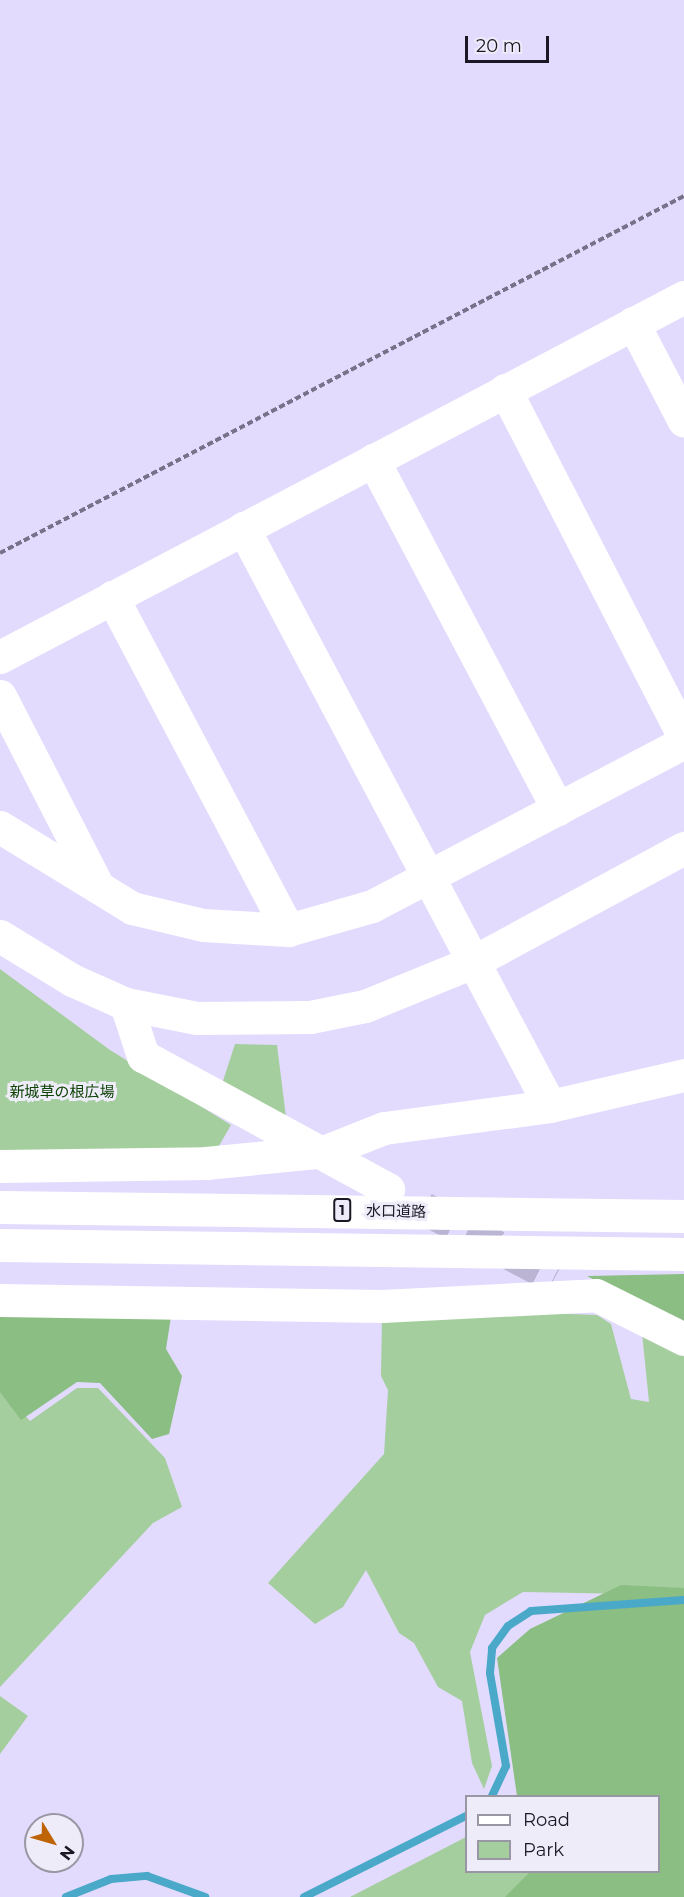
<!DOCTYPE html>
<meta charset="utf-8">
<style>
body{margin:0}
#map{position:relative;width:684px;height:1897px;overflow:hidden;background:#e3dbfe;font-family:Montserrat,"Noto Sans JP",sans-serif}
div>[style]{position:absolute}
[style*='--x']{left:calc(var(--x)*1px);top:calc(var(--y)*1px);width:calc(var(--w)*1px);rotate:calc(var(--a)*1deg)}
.green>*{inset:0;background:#a5ce9e}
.forest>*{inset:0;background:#8abe82}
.stream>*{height:8px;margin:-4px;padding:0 4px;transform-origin:4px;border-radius:4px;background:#4aa8c9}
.minor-tunnel>*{height:33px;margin-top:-16.5px;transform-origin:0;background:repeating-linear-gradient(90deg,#bbb4d2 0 33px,transparent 0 49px)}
.path>*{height:4px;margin-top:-2px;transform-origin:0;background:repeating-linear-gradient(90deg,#777289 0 6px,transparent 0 9px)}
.minor>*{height:33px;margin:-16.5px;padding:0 16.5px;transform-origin:16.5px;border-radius:16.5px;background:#fff}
.highway>*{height:33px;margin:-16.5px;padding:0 16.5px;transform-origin:16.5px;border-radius:16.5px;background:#fff}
span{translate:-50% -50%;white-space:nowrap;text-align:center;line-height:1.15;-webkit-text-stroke:6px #efecfa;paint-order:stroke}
.shield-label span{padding:2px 4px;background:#efecfa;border:2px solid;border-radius:4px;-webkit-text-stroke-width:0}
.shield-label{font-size:14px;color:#1b1824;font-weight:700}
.park-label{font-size:15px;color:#0c4104}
.street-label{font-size:15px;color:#1b1824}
.legend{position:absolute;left:465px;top:1795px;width:195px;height:78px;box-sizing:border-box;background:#efecfa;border:2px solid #9a97a4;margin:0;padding:8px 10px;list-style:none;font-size:18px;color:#1b1824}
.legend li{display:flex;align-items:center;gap:12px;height:30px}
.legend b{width:30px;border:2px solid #9a97a4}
.north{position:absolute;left:24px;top:1813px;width:60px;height:60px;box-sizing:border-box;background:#efecfa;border:2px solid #9a97a4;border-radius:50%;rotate:127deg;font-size:16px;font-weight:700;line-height:24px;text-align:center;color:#1b1824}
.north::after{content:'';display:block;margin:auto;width:21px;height:27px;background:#be6406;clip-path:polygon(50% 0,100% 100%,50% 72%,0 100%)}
.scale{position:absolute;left:465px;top:36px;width:84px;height:27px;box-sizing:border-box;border:3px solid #1b1824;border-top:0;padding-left:8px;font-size:18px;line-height:21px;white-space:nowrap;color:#1b1824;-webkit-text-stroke:4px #efecfa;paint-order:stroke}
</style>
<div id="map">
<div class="green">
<div style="clip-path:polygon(0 969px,110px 1050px,231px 1125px,216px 1151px,0 1154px)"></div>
<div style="clip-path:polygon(235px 1044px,277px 1045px,287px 1125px,220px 1090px)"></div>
<div style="clip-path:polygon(405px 1308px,597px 1315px,611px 1324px,631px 1399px,649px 1402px,642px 1333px,684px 1356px,684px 1595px,523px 1592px,485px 1615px,470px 1652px,492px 1766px,484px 1789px,472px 1763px,462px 1701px,438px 1687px,414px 1643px,399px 1633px,366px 1570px,343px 1607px,315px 1624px,268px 1583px,384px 1454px,388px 1390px,381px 1376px,382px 1315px)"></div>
<div style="clip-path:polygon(0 1387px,30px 1421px,77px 1388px,98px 1388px,165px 1458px,182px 1507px,153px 1523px,0 1687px)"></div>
<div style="clip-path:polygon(0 1696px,28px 1716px,0 1754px)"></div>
<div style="clip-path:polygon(466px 1837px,466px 1872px,539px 1872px,517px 1897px,350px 1897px)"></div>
</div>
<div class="forest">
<div style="clip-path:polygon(684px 1274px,684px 1327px,587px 1276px)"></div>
<div style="clip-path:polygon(172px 1310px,166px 1349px,182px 1376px,169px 1434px,152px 1439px,100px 1383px,77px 1382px,21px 1420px,0 1392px,0 1311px)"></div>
<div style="clip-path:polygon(621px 1585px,684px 1588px,684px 1897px,505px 1897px,530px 1872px,658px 1872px,658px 1796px,517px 1796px,497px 1658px,530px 1629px)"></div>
</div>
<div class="stream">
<div style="--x:492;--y:1796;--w:33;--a:-65"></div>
<div style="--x:506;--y:1766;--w:94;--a:-99.8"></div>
<div style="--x:490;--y:1673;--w:25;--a:-85"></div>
<div style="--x:492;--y:1648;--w:27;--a:-54"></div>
<div style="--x:508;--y:1626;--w:27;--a:-33"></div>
<div style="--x:531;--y:1611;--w:153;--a:-4.1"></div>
<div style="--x:66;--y:1897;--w:48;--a:-21.8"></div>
<div style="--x:111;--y:1879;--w:36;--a:-5"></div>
<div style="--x:147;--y:1876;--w:62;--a:19.9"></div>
<div style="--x:304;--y:1897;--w:181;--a:-26.6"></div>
</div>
<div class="minor-tunnel">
<div style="--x:424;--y:1208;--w:148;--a:27.8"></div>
</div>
<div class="path">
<div style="--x:0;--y:553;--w:772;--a:-27.56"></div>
</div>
<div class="minor">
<div style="--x:633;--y:323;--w:110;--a:62.5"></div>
<div style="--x:505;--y:390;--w:390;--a:62.7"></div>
<div style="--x:373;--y:460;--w:395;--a:62.1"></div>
<div style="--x:243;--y:528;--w:654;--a:62.03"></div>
<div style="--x:112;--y:597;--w:377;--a:62.1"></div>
<div style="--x:0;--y:657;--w:773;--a:-27.76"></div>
<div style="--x:0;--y:696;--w:212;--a:62.8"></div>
<div style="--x:0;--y:827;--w:155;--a:31.5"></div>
<div style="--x:132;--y:908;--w:73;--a:13.5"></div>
<div style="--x:203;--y:925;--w:85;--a:3.4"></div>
<div style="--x:288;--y:930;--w:87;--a:-15.9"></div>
<div style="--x:372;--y:906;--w:352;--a:-27.7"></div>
<div style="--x:0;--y:936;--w:84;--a:31.4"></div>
<div style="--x:72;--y:980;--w:59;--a:24"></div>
<div style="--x:126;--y:1004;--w:72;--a:11.2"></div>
<div style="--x:197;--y:1018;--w:113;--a:-0.5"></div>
<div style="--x:310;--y:1017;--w:56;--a:-11.3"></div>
<div style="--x:365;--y:1006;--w:117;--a:-22.2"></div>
<div style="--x:473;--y:962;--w:240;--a:-28.4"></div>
<div style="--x:126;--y:1004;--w:55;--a:71.9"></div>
<div style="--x:143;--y:1056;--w:279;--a:28.5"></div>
<div style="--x:0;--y:1166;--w:206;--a:-0.8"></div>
<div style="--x:206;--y:1163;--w:121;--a:-5.7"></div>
<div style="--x:326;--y:1151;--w:62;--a:-21.6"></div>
<div style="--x:384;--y:1128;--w:167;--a:-7.5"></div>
<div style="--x:550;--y:1106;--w:138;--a:-13"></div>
<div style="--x:0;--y:1300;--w:382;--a:0.9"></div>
<div style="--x:382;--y:1306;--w:214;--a:-2.9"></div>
<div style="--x:596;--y:1295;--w:98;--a:26.6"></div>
</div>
<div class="highway">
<div style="--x:0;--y:1207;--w:684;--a:0.75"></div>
<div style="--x:0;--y:1245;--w:684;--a:0.75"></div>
</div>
<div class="shield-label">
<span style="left:342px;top:1210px">1</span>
</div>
<div class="park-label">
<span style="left:62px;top:1092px">新城草の根広場</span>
</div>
<div class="street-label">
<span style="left:396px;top:1211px;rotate:1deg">水口道路</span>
</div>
<ul class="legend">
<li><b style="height:8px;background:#fff"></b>Road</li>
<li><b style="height:16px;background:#a5ce9e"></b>Park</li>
</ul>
<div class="north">N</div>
<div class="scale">20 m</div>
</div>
